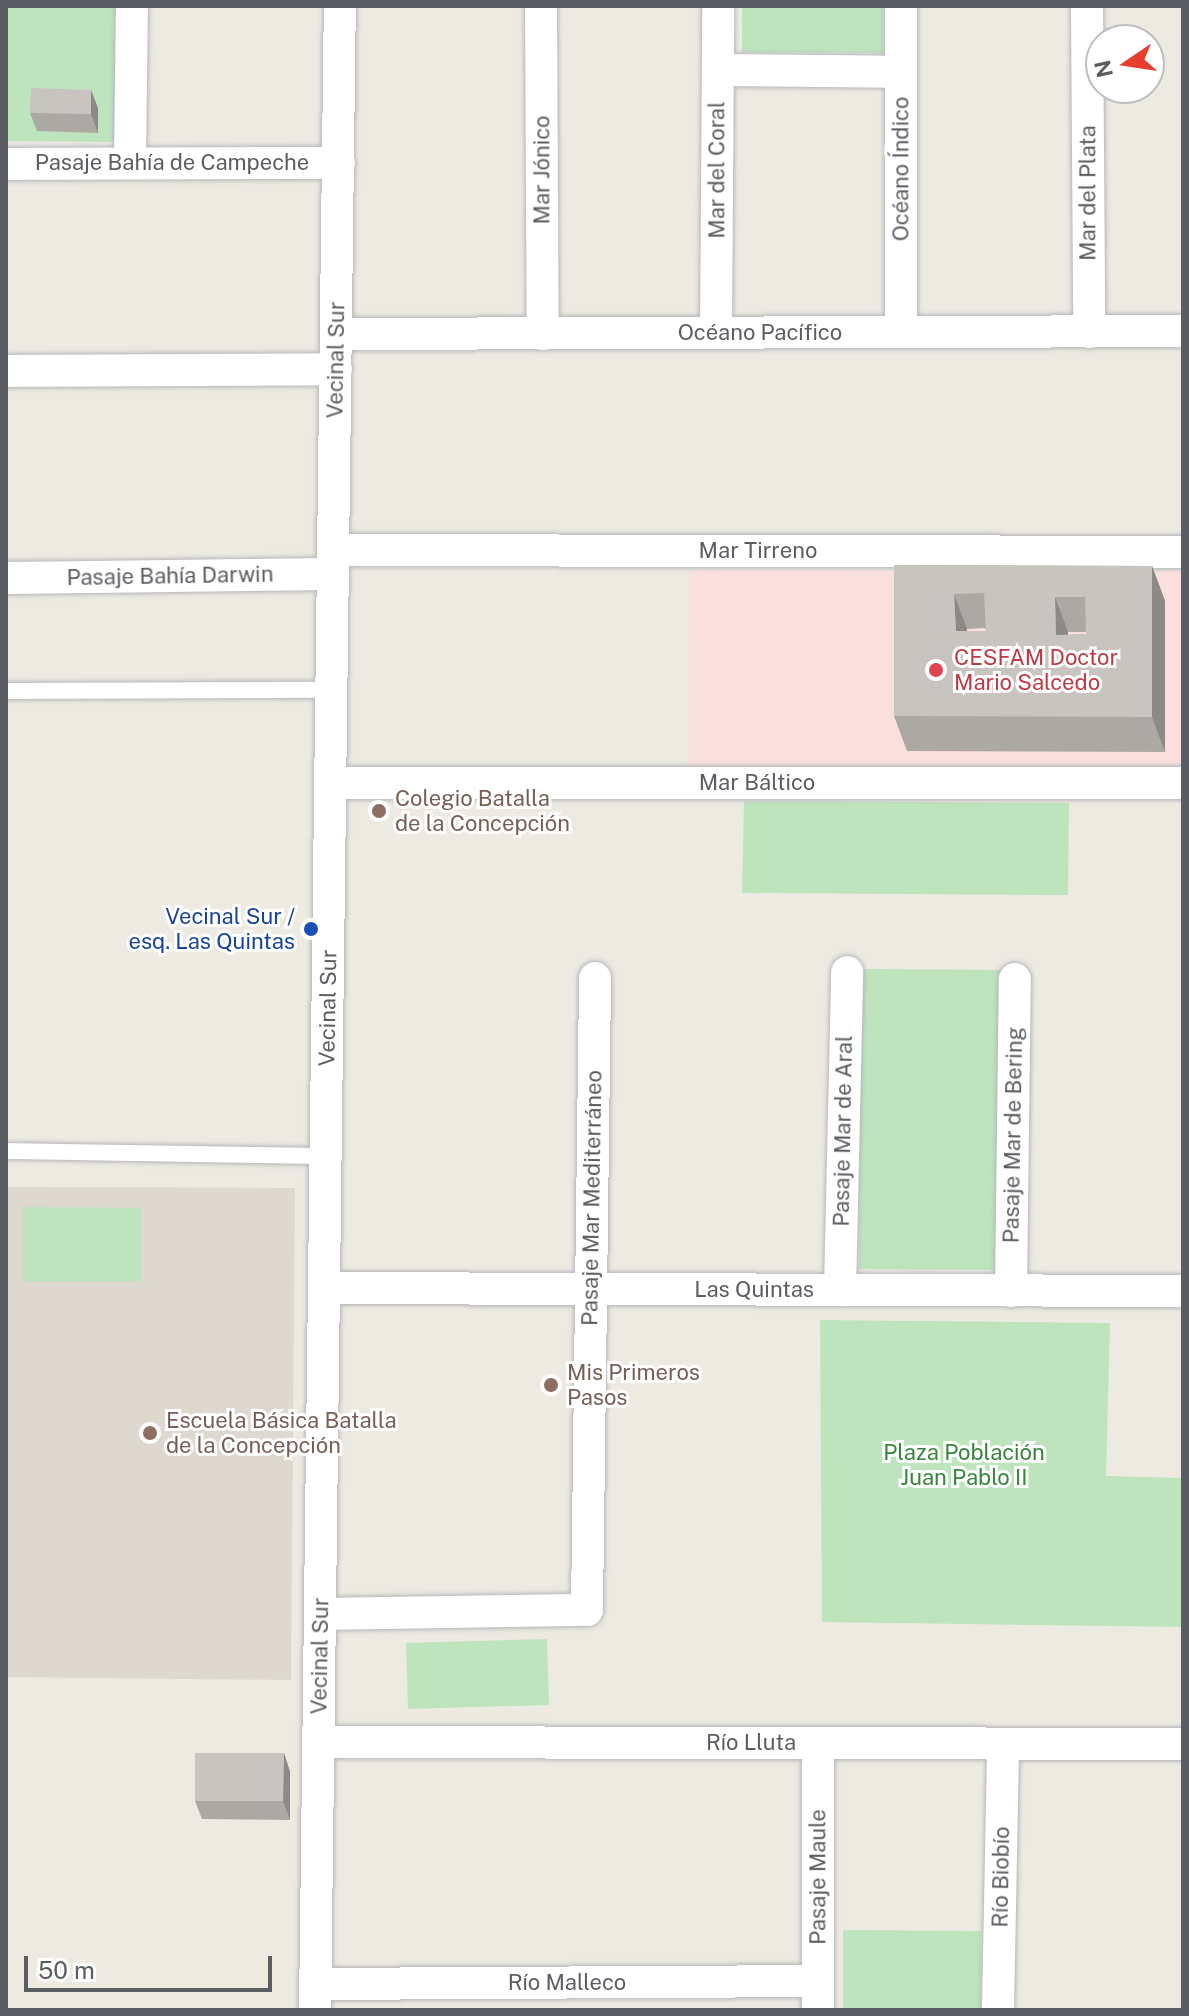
<!DOCTYPE html>
<meta charset="utf-8">
<style>
body{margin:0}
#map{position:relative;width:1189px;height:2016px;overflow:hidden;background:#edeae1;font-family:"Public Sans",sans-serif}
div>[style]{position:absolute}
[style*='--x']{left:calc(var(--x)*1px);top:calc(var(--y)*1px);width:calc(var(--w)*1px);rotate:calc(var(--a)*1deg)}
.education>*{inset:0;background:#ddd9cf}
.medical>*{inset:0;background:#fae0dc}
.green>*{inset:0;background:#bee4be}
.roads{filter:drop-shadow(0 0 2px #b4b7bc) drop-shadow(0 0 2px #b4b7bc)}
.service>*{height:16px;margin:-8px;padding:0 8px;transform-origin:8px;border-radius:8px;background:#fff}
.minor>*{height:32px;margin:-16px;padding:0 16px;transform-origin:16px;border-radius:16px;background:#fff}
.wall>*{inset:0;background:#aca9a4}
.shaded-wall>*{inset:0;background:#8c8986}
.building>*{inset:0;background:#c8c4bf}
.dots>*{width:22px;height:22px;translate:-50% -50%;box-sizing:border-box;border:4px solid #fff;border-radius:50%}
span{translate:-50% -50%;white-space:nowrap;text-align:center;line-height:1.15;-webkit-text-stroke:6px #fff;paint-order:stroke}
.street-label{font-size:22px;color:#5a5d62}
.health-label{font-size:22px;color:#be3a42}
.left{translate:0 -50%;text-align:left}
.education-label{font-size:22px;color:#785e54}
.transit-label{font-size:22px;color:#164399}
.right{translate:-100% -50%;text-align:right}
.park-label{font-size:22px;color:#36853b}
.frame{position:absolute;inset:0;border:8px solid #5a5d62;pointer-events:none}
.north{position:absolute;left:1085px;top:24px;width:80px;height:80px;box-sizing:border-box;background:#fff;border:2px solid #bdbec0;border-radius:50%;rotate:257deg;font-size:22px;font-weight:700;line-height:32px;text-align:center;color:#5a5d62}
.north::after{content:'';display:block;margin:auto;width:28px;height:36px;background:#e63e2e;clip-path:polygon(50% 0,100% 100%,50% 72%,0 100%)}
.scale{position:absolute;left:24px;top:1956px;width:248px;height:36px;box-sizing:border-box;border:4px solid #5a5d62;border-top:0;padding-left:10px;font-size:24px;line-height:28px;white-space:nowrap;color:#5a5d62;-webkit-text-stroke:6px #fff;paint-order:stroke}
</style>
<div id="map">
<div class="education">
<div style="clip-path:polygon(6px 1187px,295px 1188px,291px 1680px,6px 1677px)"></div>
</div>
<div class="medical">
<div style="clip-path:polygon(689px 570px,1183px 571px,1183px 768px,688px 776px)"></div>
</div>
<div class="green">
<div style="clip-path:polygon(6px 6px,116px 6px,114px 142px,6px 141px)"></div>
<div style="clip-path:polygon(742px 6px,883px 6px,883px 53px,742px 52px)"></div>
<div style="clip-path:polygon(744px 801px,1069px 803px,1068px 895px,742px 893px)"></div>
<div style="clip-path:polygon(861px 969px,1002px 970px,1000px 1270px,859px 1269px)"></div>
<div style="clip-path:polygon(23px 1207px,141px 1208px,141px 1281px,23px 1281px)"></div>
<div style="clip-path:polygon(820px 1320px,1110px 1323px,1106px 1476px,1183px 1478px,1183px 1627px,822px 1622px)"></div>
<div style="clip-path:polygon(547px 1639px,549px 1705px,408px 1709px,406px 1643px)"></div>
<div style="clip-path:polygon(843px 1930px,981px 1931px,981px 2010px,843px 2010px)"></div>
</div>
<div class="roads">
<div class="service">
<div style="--x:6;--y:691;--w:326;--a:-0.2"></div>
<div style="--x:6;--y:1151;--w:320;--a:0.9"></div>
</div>
<div class="minor">
<div style="--x:541;--y:6;--w:328;--a:89.7"></div>
<div style="--x:1087;--y:6;--w:326;--a:89.6"></div>
<div style="--x:718;--y:70;--w:183;--a:0.6"></div>
<div style="--x:130;--y:163;--w:157;--a:-89.3"></div>
<div style="--x:6;--y:164;--w:333;--a:-0.2"></div>
<div style="--x:901;--y:332;--w:326;--a:-90"></div>
<div style="--x:716;--y:333;--w:327;--a:-89.6"></div>
<div style="--x:336;--y:334;--w:847;--a:-0.2"></div>
<div style="--x:6;--y:371;--w:330;--a:-0.3"></div>
<div style="--x:333;--y:550;--w:850;--a:0.13"></div>
<div style="--x:6;--y:578;--w:327;--a:-0.7"></div>
<div style="--x:331;--y:783;--w:852;--a:0"></div>
<div style="--x:324;--y:1288;--w:859;--a:0.2"></div>
<div style="--x:840;--y:1290;--w:318;--a:-88.7"></div>
<div style="--x:1011;--y:1291;--w:312;--a:-89.3"></div>
<div style="--x:320;--y:1614;--w:267;--a:-0.9"></div>
<div style="--x:587;--y:1610;--w:632;--a:-89.27"></div>
<div style="--x:319;--y:1742;--w:864;--a:0.13"></div>
<div style="--x:316;--y:1984;--w:502;--a:-0.34"></div>
<div style="--x:315;--y:2010;--w:2004;--a:-89.29"></div>
<div style="--x:818;--y:2010;--w:267;--a:-90"></div>
<div style="--x:998;--y:2010;--w:266;--a:-88.9"></div>
</div>
</div>
<div class="wall">
<div style="clip-path:polygon(98px 108px,98px 133px,37px 131px,30px 113px)"></div>
<div style="clip-path:polygon(evenodd,894px 565px,1152px 566px,1165px 601px,1165px 752px,907px 751px,894px 716px,894px 565px,985px 628px,986px 631px,967px 631px,967px 629px,985px 628px,894px 565px,1068px 632px,1086px 632px,1086px 634px,1068px 635px,1068px 632px)"></div>
<div style="clip-path:polygon(284px 1753px,290px 1772px,290px 1820px,202px 1819px,195px 1801px)"></div>
</div>
<div class="shaded-wall">
<div style="clip-path:polygon(91px 90px,98px 108px,98px 133px,91px 114px)"></div>
<div style="clip-path:polygon(1152px 566px,1165px 601px,1165px 752px,1152px 717px)"></div>
<div style="clip-path:polygon(954px 594px,967px 629px,968px 666px,956px 631px)"></div>
<div style="clip-path:polygon(1055px 597px,1068px 632px,1069px 670px,1056px 635px)"></div>
<div style="clip-path:polygon(284px 1753px,290px 1772px,290px 1820px,283px 1801px)"></div>
</div>
<div class="building">
<div style="clip-path:polygon(31px 88px,91px 90px,91px 114px,30px 113px)"></div>
<div style="clip-path:polygon(evenodd,894px 565px,1152px 566px,1152px 717px,894px 716px,894px 565px,984px 593px,986px 631px,956px 631px,954px 594px,984px 593px,894px 565px,1055px 597px,1085px 597px,1086px 634px,1056px 635px,1055px 597px)"></div>
<div style="clip-path:polygon(195px 1753px,284px 1753px,283px 1801px,195px 1801px)"></div>
</div>
<div class="dots">
<div style="left:936px;top:670px;background:#e0444e"></div>
<div style="left:379px;top:811px;background:#8d6e63"></div>
<div style="left:311px;top:929px;background:#1a4fb4"></div>
<div style="left:551px;top:1385px;background:#8d6e63"></div>
<div style="left:150px;top:1433px;background:#8d6e63"></div>
</div>
<div class="street-label">
<span style="left:172px;top:163px">Pasaje Bahía de Campeche</span>
<span style="left:901px;top:169px;rotate:-90deg">Océano Índico</span>
<span style="left:542px;top:170px;rotate:-90deg">Mar Jónico</span>
<span style="left:717px;top:170px;rotate:-90deg">Mar del Coral</span>
<span style="left:1088px;top:193px;rotate:-90deg">Mar del Plata</span>
<span style="left:760px;top:333px">Océano Pacífico</span>
<span style="left:336px;top:360px;rotate:-89deg">Vecinal Sur</span>
<span style="left:758px;top:551px">Mar Tirreno</span>
<span style="left:170px;top:576px;rotate:-1deg">Pasaje Bahía Darwin</span>
<span style="left:757px;top:783px">Mar Báltico</span>
<span style="left:328px;top:1008px;rotate:-89deg">Vecinal Sur</span>
<span style="left:843px;top:1131px;rotate:-89deg">Pasaje Mar de Aral</span>
<span style="left:1013px;top:1135px;rotate:-89deg">Pasaje Mar de Bering</span>
<span style="left:592px;top:1198px;rotate:-89deg">Pasaje Mar Mediterráneo</span>
<span style="left:754px;top:1290px">Las Quintas</span>
<span style="left:320px;top:1656px;rotate:-89deg">Vecinal Sur</span>
<span style="left:751px;top:1743px">Río Lluta</span>
<span style="left:818px;top:1877px;rotate:-90deg">Pasaje Maule</span>
<span style="left:1001px;top:1877px;rotate:-89deg">Río Biobío</span>
<span style="left:567px;top:1983px">Río Malleco</span>
</div>
<div class="health-label">
<span class="left" style="left:954px;top:670px">CESFAM Doctor<br>Mario Salcedo</span>
</div>
<div class="education-label">
<span class="left" style="left:395px;top:811px">Colegio Batalla<br>de la Concepción</span>
<span class="left" style="left:567px;top:1385px">Mis Primeros<br>Pasos</span>
<span class="left" style="left:166px;top:1433px">Escuela Básica Batalla<br>de la Concepción</span>
</div>
<div class="transit-label">
<span class="right" style="left:295px;top:929px">Vecinal Sur /<br>esq. Las Quintas</span>
</div>
<div class="park-label">
<span style="left:964px;top:1465px">Plaza Población<br>Juan Pablo II</span>
</div>
<div class="frame"></div>
<div class="north">N</div>
<div class="scale">50 m</div>
</div>
